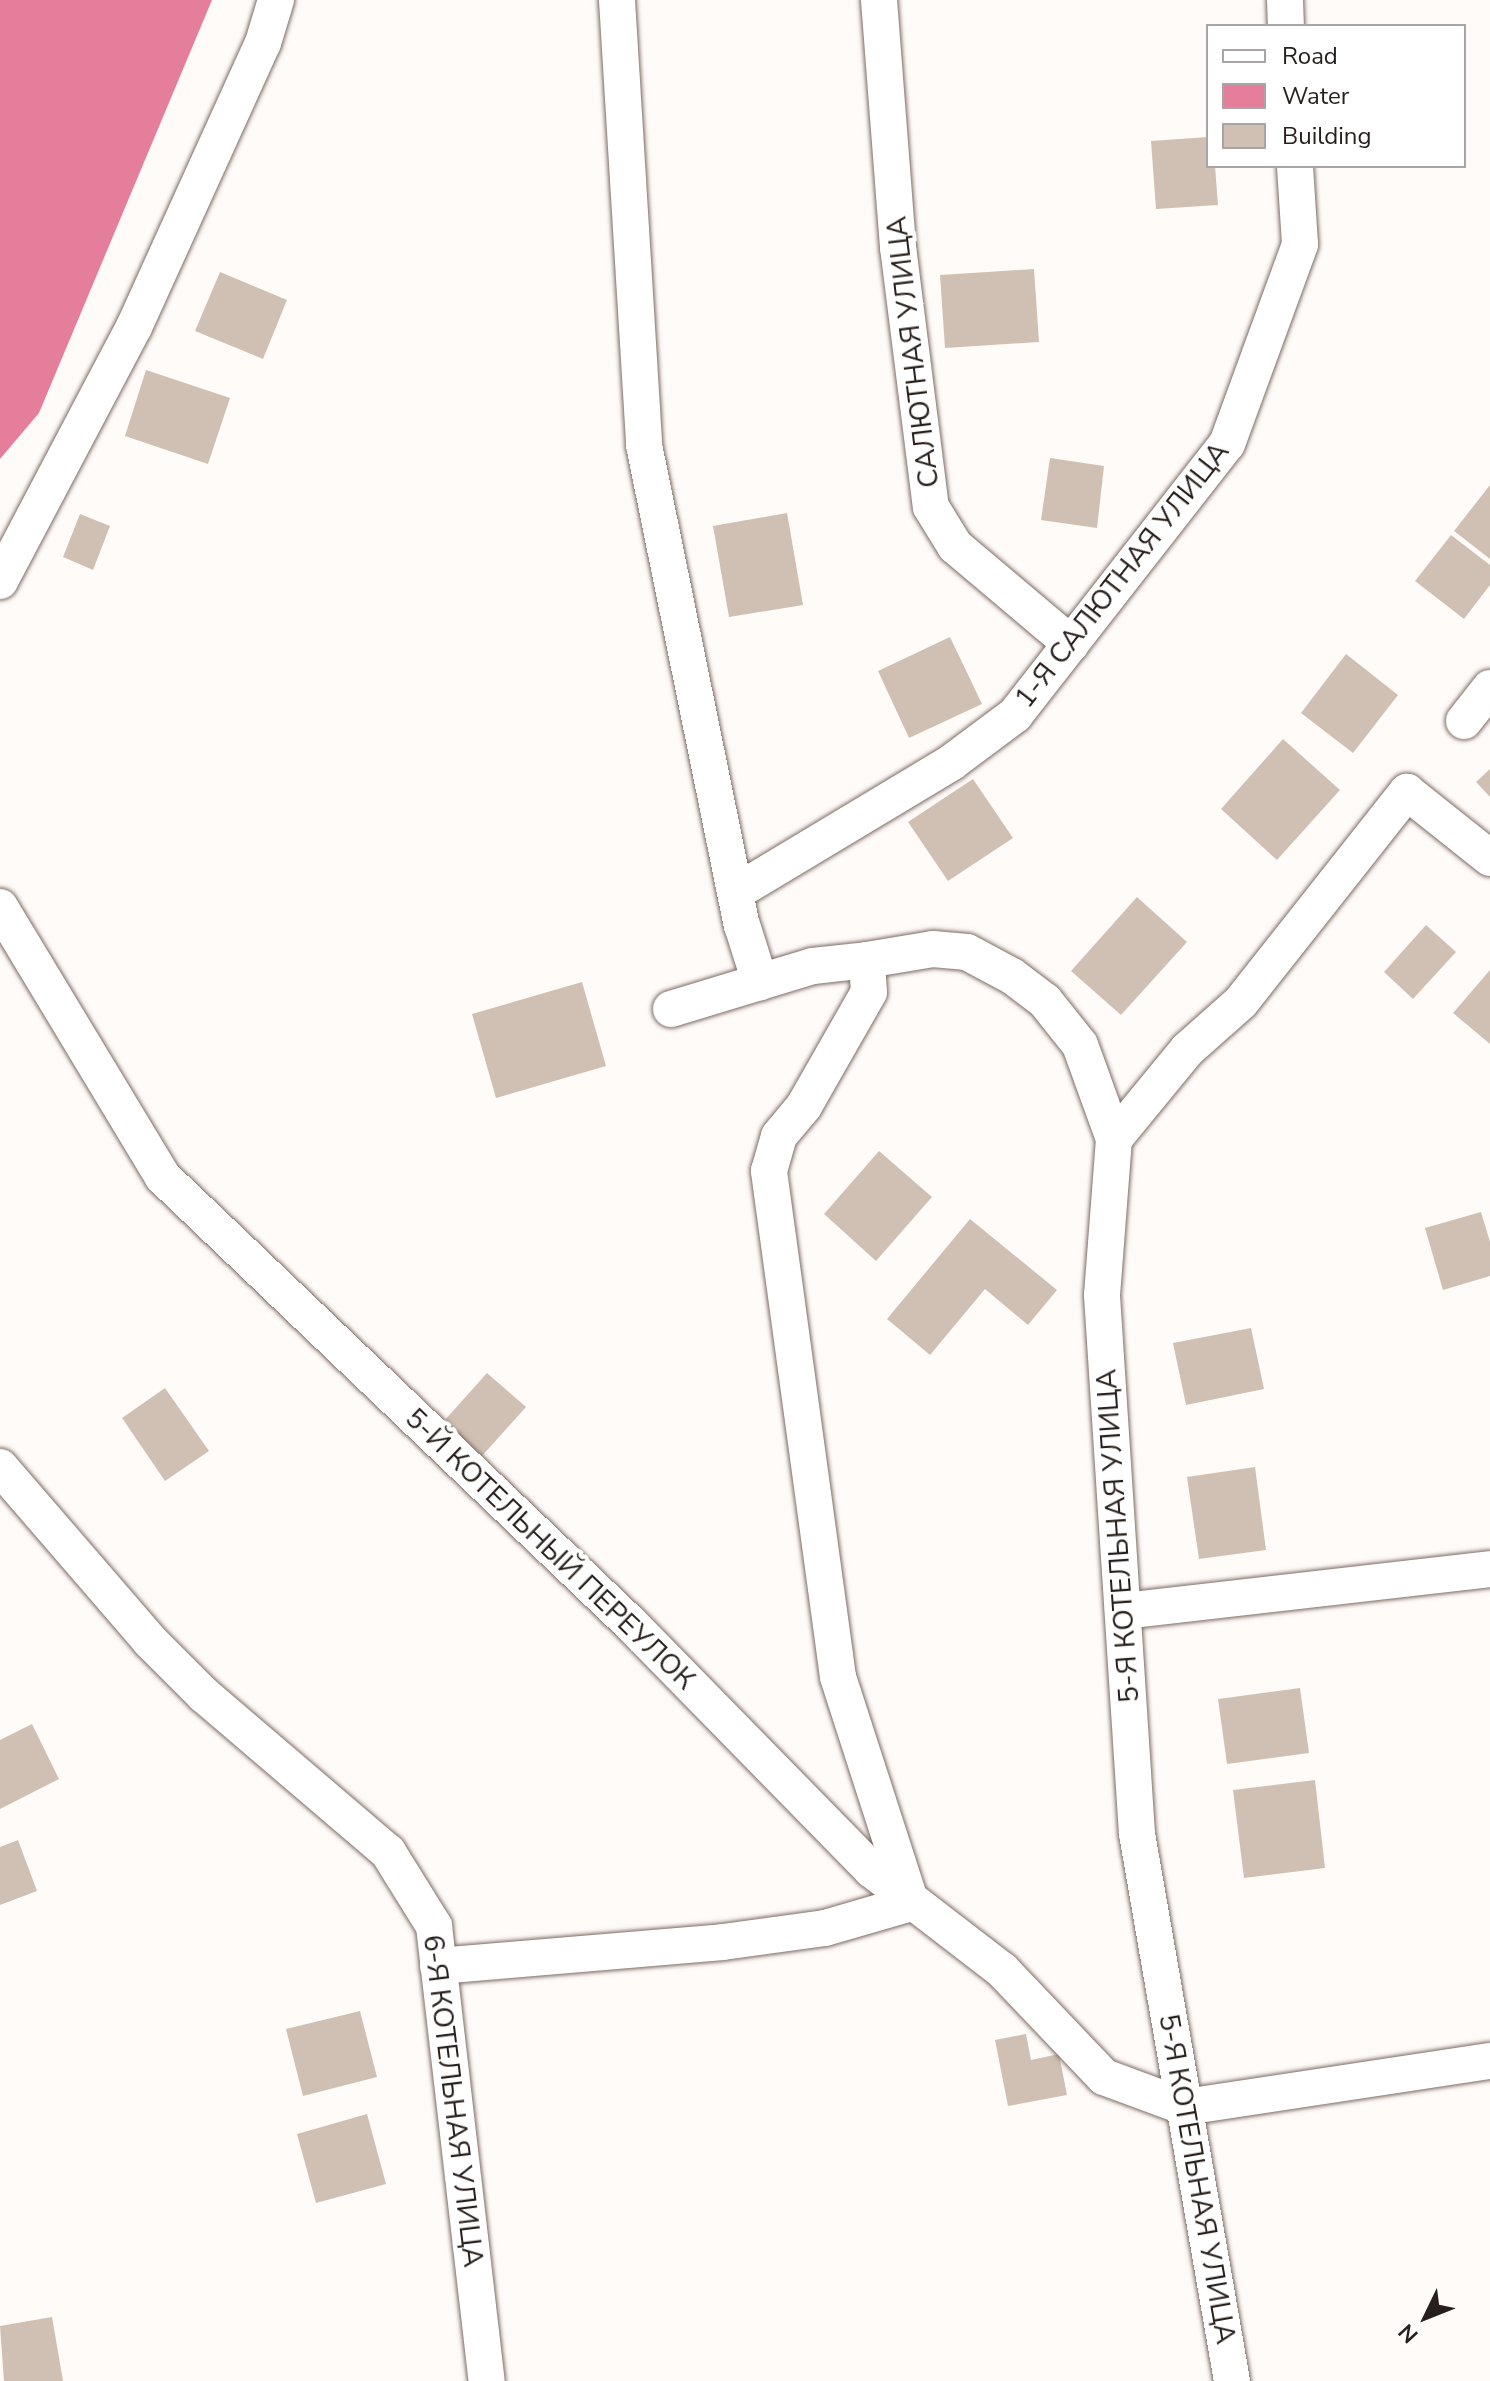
<!DOCTYPE html>
<meta charset="utf-8">
<style>
body{margin:0}
#map{position:relative;width:1490px;height:2381px;overflow:hidden;background:#fffbf9;font-family:"Nunito Sans",sans-serif}
div>[style]{position:absolute}
[style*='--x']{left:calc(var(--x)*1px);top:calc(var(--y)*1px);width:calc(var(--w)*1px);rotate:calc(var(--a)*1deg)}
.water>*{inset:0;background:#e47e9b}
.building>*{inset:0;background:#d0c0b3}
.roads{filter:drop-shadow(0 0 2px #7d6b64) drop-shadow(0 0 2px #7d6b64)}
.street>*{height:36px;margin:-18px;padding:0 18px;transform-origin:18px;border-radius:18px;background:#fff}
span{translate:-50% -50%;white-space:nowrap;text-align:center;line-height:1.15;-webkit-text-stroke:8px #fff;paint-order:stroke}
.street-label{font-size:28px;color:#271f1c}
.legend{position:absolute;left:1206px;top:24px;width:260px;height:144px;box-sizing:border-box;background:#fff;border:2px solid #a9a5a4;margin:0;padding:10px 14px;list-style:none;font-size:24px;color:#271f1c}
.legend li{display:flex;align-items:center;gap:16px;height:40px}
.legend b{width:40px;border:2px solid #a9a5a4}
.north{position:absolute;left:1386px;top:2277px;width:80px;height:80px;-webkit-text-stroke:6px #fff;paint-order:stroke;rotate:227deg;font-size:22px;font-weight:700;line-height:32px;text-align:center;color:#271f1c}
.north::after{content:'';display:block;margin:auto;width:28px;height:36px;background:#271f1c;clip-path:polygon(50% 0,100% 100%,50% 72%,0 100%)}
</style>
<div id="map">
<div class="water">
<div style="clip-path:polygon(0 0,212px 0,39px 413px,0 459px)"></div>
</div>
<div class="building">
<div style="clip-path:polygon(1208px 137px,1208px 166px,1215px 166px,1218px 205px,1156px 209px,1151px 141px)"></div>
<div style="clip-path:polygon(1034px 269px,1039px 342px,945px 348px,940px 275px)"></div>
<div style="clip-path:polygon(220px 272px,287px 300px,263px 359px,195px 331px)"></div>
<div style="clip-path:polygon(146px 370px,230px 398px,208px 464px,125px 436px)"></div>
<div style="clip-path:polygon(1050px 458px,1104px 466px,1097px 528px,1041px 520px)"></div>
<div style="clip-path:polygon(1490px 485px,1490px 559px,1454px 531px)"></div>
<div style="clip-path:polygon(787px 513px,803px 605px,729px 617px,713px 526px)"></div>
<div style="clip-path:polygon(80px 514px,110px 526px,93px 570px,63px 557px)"></div>
<div style="clip-path:polygon(1451px 535px,1490px 565px,1490px 585px,1464px 619px,1415px 581px)"></div>
<div style="clip-path:polygon(950px 637px,982px 704px,909px 738px,878px 671px)"></div>
<div style="clip-path:polygon(1346px 654px,1398px 695px,1353px 753px,1301px 713px)"></div>
<div style="clip-path:polygon(1283px 739px,1340px 790px,1277px 860px,1221px 809px)"></div>
<div style="clip-path:polygon(1490px 769px,1490px 797px,1476px 782px)"></div>
<div style="clip-path:polygon(973px 779px,1013px 838px,948px 881px,908px 822px)"></div>
<div style="clip-path:polygon(1137px 897px,1187px 942px,1121px 1015px,1071px 971px)"></div>
<div style="clip-path:polygon(1426px 925px,1456px 952px,1413px 999px,1384px 972px)"></div>
<div style="clip-path:polygon(1490px 970px,1490px 1044px,1453px 1013px)"></div>
<div style="clip-path:polygon(582px 982px,606px 1066px,496px 1098px,472px 1014px)"></div>
<div style="clip-path:polygon(879px 1151px,932px 1197px,876px 1261px,824px 1214px)"></div>
<div style="clip-path:polygon(1481px 1212px,1490px 1242px,1490px 1276px,1443px 1290px,1425px 1228px)"></div>
<div style="clip-path:polygon(970px 1219px,1057px 1290px,1028px 1325px,985px 1289px,930px 1355px,887px 1319px)"></div>
<div style="clip-path:polygon(1251px 1328px,1264px 1389px,1186px 1405px,1173px 1343px)"></div>
<div style="clip-path:polygon(487px 1373px,526px 1407px,482px 1456px,444px 1421px)"></div>
<div style="clip-path:polygon(165px 1388px,209px 1451px,165px 1481px,122px 1418px)"></div>
<div style="clip-path:polygon(1255px 1467px,1266px 1550px,1199px 1559px,1187px 1477px)"></div>
<div style="clip-path:polygon(1300px 1688px,1309px 1753px,1227px 1764px,1218px 1699px)"></div>
<div style="clip-path:polygon(32px 1724px,59px 1779px,0 1809px,0 1740px)"></div>
<div style="clip-path:polygon(1315px 1780px,1325px 1868px,1244px 1878px,1233px 1790px)"></div>
<div style="clip-path:polygon(18px 1840px,37px 1891px,0 1905px,0 1847px)"></div>
<div style="clip-path:polygon(360px 2011px,377px 2077px,303px 2096px,286px 2029px)"></div>
<div style="clip-path:polygon(1026px 2034px,1031px 2060px,1059px 2054px,1067px 2095px,1008px 2106px,995px 2040px)"></div>
<div style="clip-path:polygon(367px 2114px,386px 2184px,316px 2203px,297px 2134px)"></div>
<div style="clip-path:polygon(52px 2317px,63px 2381px,4px 2381px,0 2326px)"></div>
</div>
<div class="roads">
<div class="street">
<div style="--x:617;--y:0;--w:446;--a:86.5"></div>
<div style="--x:644;--y:445;--w:490;--a:78.5"></div>
<div style="--x:742;--y:925;--w:60;--a:72.5"></div>
<div style="--x:760;--y:982;--w:55;--a:-16.8"></div>
<div style="--x:813;--y:966;--w:54;--a:-6.3"></div>
<div style="--x:879;--y:0;--w:248;--a:85.6"></div>
<div style="--x:898;--y:247;--w:262;--a:82.8"></div>
<div style="--x:931;--y:507;--w:46;--a:58.4"></div>
<div style="--x:955;--y:546;--w:152;--a:40.2"></div>
<div style="--x:1285;--y:0;--w:26;--a:88"></div>
<div style="--x:0;--y:581;--w:287;--a:-62.2"></div>
<div style="--x:134;--y:327;--w:312;--a:-65.6"></div>
<div style="--x:263;--y:43;--w:45;--a:-73.2"></div>
<div style="--x:1464;--y:721;--w:42;--a:-51.8"></div>
<div style="--x:736;--y:892;--w:252;--a:-31"></div>
<div style="--x:952;--y:762;--w:79;--a:-36.7"></div>
<div style="--x:1015;--y:715;--w:344;--a:-52"></div>
<div style="--x:1227;--y:444;--w:213;--a:-69.9"></div>
<div style="--x:1300;--y:244;--w:78;--a:-93.7"></div>
<div style="--x:0;--y:907;--w:315;--a:58.9"></div>
<div style="--x:163;--y:1177;--w:647;--a:43.69"></div>
<div style="--x:631;--y:1624;--w:344;--a:45.6"></div>
<div style="--x:872;--y:1870;--w:164;--a:37.6"></div>
<div style="--x:1002;--y:1970;--w:148;--a:46.4"></div>
<div style="--x:1104;--y:2077;--w:86;--a:20.3"></div>
<div style="--x:1185;--y:2107;--w:308;--a:-8.6"></div>
<div style="--x:671;--y:1009;--w:93;--a:-16.9"></div>
<div style="--x:0;--y:1467;--w:230;--a:49.2"></div>
<div style="--x:150;--y:1641;--w:76;--a:45"></div>
<div style="--x:204;--y:1695;--w:242;--a:40.5"></div>
<div style="--x:388;--y:1852;--w:87;--a:58.1"></div>
<div style="--x:434;--y:1926;--w:458;--a:83.4"></div>
<div style="--x:1123;--y:1611;--w:369;--a:-6.5"></div>
<div style="--x:438;--y:1966;--w:286;--a:-4.8"></div>
<div style="--x:723;--y:1942;--w:103;--a:-7.8"></div>
<div style="--x:825;--y:1928;--w:90;--a:-16.2"></div>
<div style="--x:911;--y:1903;--w:237;--a:-107.9"></div>
<div style="--x:838;--y:1677;--w:511;--a:-97.77"></div>
<div style="--x:769;--y:1171;--w:36;--a:-74"></div>
<div style="--x:779;--y:1136;--w:39;--a:-50"></div>
<div style="--x:804;--y:1106;--w:131;--a:-60.3"></div>
<div style="--x:869;--y:992;--w:32;--a:-94"></div>
<div style="--x:867;--y:960;--w:67;--a:-9.5"></div>
<div style="--x:933;--y:949;--w:34;--a:5"></div>
<div style="--x:967;--y:952;--w:51;--a:28.1"></div>
<div style="--x:1012;--y:976;--w:41;--a:37.1"></div>
<div style="--x:1045;--y:1001;--w:56;--a:51.5"></div>
<div style="--x:1080;--y:1045;--w:100;--a:70.1"></div>
<div style="--x:1232;--y:2381;--w:555;--a:-99.85"></div>
<div style="--x:1137;--y:1834;--w:540;--a:-93.72"></div>
<div style="--x:1102;--y:1295;--w:156;--a:-85.6"></div>
<div style="--x:1114;--y:1139;--w:115;--a:-50.6"></div>
<div style="--x:1187;--y:1050;--w:72;--a:-41.6"></div>
<div style="--x:1241;--y:1002;--w:268;--a:-51.7"></div>
<div style="--x:1407;--y:792;--w:106;--a:38.5"></div>
</div>
</div>
<div class="street-label">
<span style="left:913px;top:352px;rotate:-97deg">САЛЮТНАЯ УЛИЦА</span>
<span style="left:1122px;top:575px;rotate:-52deg">1-Я САЛЮТНАЯ УЛИЦА</span>
<span style="left:1118px;top:1536px;rotate:-94deg">5-Я КОТЕЛЬНАЯ УЛИЦА</span>
<span style="left:550px;top:1549px;rotate:44deg">5-Й КОТЕЛЬНЫЙ ПЕРЕУЛОК</span>
<span style="left:453px;top:2101px;rotate:83deg">6-Я КОТЕЛЬНАЯ УЛИЦА</span>
<span style="left:1197px;top:2179px;rotate:80deg">5-Я КОТЕЛЬНАЯ УЛИЦА</span>
</div>
<ul class="legend">
<li><b style="height:10px;background:#fff"></b>Road</li>
<li><b style="height:22px;background:#e47e9b"></b>Water</li>
<li><b style="height:22px;background:#d0c0b3"></b>Building</li>
</ul>
<div class="north">N</div>
</div>
